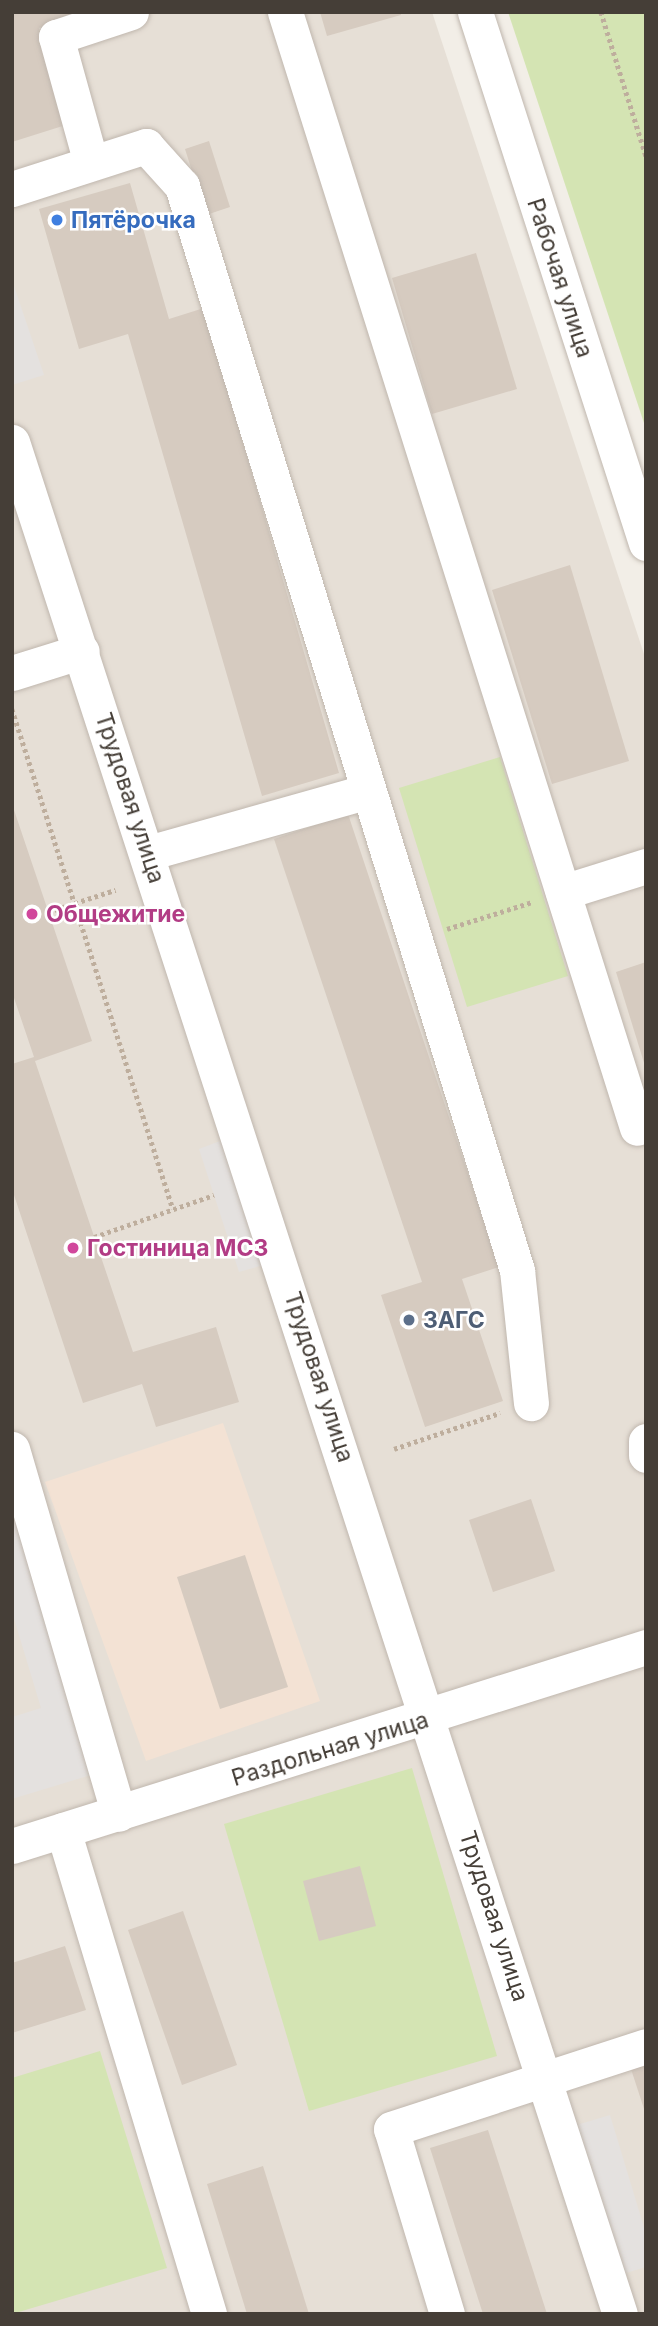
<!DOCTYPE html>
<meta charset="utf-8">
<style>
body{margin:0}
#map{position:relative;width:658px;height:2326px;overflow:hidden;background:#f2eee7;font-family:Inter,sans-serif}
div>[style]{position:absolute}
[style*='--x']{left:calc(var(--x)*1px);top:calc(var(--y)*1px);width:calc(var(--w)*1px);rotate:calc(var(--a)*1deg)}
.residential>*{inset:0;background:#e6dfd6}
.commercial>*{inset:0;background:#f3e2d4}
.green>*{inset:0;background:#d4e4b3}
.parking>*{inset:0;background:#e4e1df}
.building>*{inset:0;background:#d6cbc0}
.path>*{height:4.5px;margin-top:-2.25px;transform-origin:0;background:repeating-linear-gradient(90deg,#beae9d 0 3.5px,transparent 0 7px)}
.roads{filter:drop-shadow(0 0 2px #c0b7ae) drop-shadow(0 0 2px #c0b7ae)}
.minor>*{height:35px;margin:-17.5px;padding:0 17.5px;transform-origin:17.5px;border-radius:17.5px;background:#fff}
.dots>*{width:19px;height:19px;translate:-50% -50%;box-sizing:border-box;border:4px solid #fff;border-radius:50%}
span{translate:-50% -50%;white-space:nowrap;text-align:center;line-height:1.15;-webkit-text-stroke:5px #fff;paint-order:stroke}
.shop-label{font-size:23px;color:#366cbe;font-weight:700}
.left{translate:0 -50%;text-align:left}
.street-label{font-size:23px;color:#453e37}
.hotel-label{font-size:23px;color:#b23c85;font-weight:700}
.service-label{font-size:23px;color:#4e5e75;font-weight:700}
.frame{position:absolute;inset:0;border:14px solid #453e37;pointer-events:none}
</style>
<div id="map">
<div class="residential">
<div style="clip-path:polygon(12px 12px,432px 12px,646px 660px,646px 2314px,12px 2314px)"></div>
</div>
<div class="commercial">
<div style="clip-path:polygon(223px 1423px,320px 1701px,146px 1761px,45px 1482px)"></div>
</div>
<div class="green">
<div style="clip-path:polygon(508px 12px,646px 12px,646px 429px)"></div>
<div style="clip-path:polygon(500px 757px,568px 976px,467px 1007px,399px 788px)"></div>
<div style="clip-path:polygon(412px 1768px,497px 2056px,309px 2111px,224px 1824px)"></div>
<div style="clip-path:polygon(100px 2051px,167px 2268px,12px 2314px,12px 2078px)"></div>
</div>
<div class="parking">
<div style="clip-path:polygon(12px 280px,44px 375px,12px 385px)"></div>
<div style="clip-path:polygon(228px 1138px,267px 1264px,239px 1272px,199px 1149px)"></div>
<div style="clip-path:polygon(12px 1500px,94px 1774px,12px 1799px,12px 1717px,41px 1708px,12px 1612px)"></div>
<div style="clip-path:polygon(610px 2115px,646px 2234px,646px 2267px,616px 2276px,570px 2127px)"></div>
</div>
<div class="building">
<div style="clip-path:polygon(12px 12px,86px 13px,39px 28px,69px 124px,12px 142px)"></div>
<div style="clip-path:polygon(320px 12px,400px 12px,401px 15px,327px 36px)"></div>
<div style="clip-path:polygon(209px 141px,230px 207px,206px 215px,185px 149px)"></div>
<div style="clip-path:polygon(130px 183px,169px 319px,204px 308px,339px 773px,262px 796px,128px 334px,79px 349px,39px 209px)"></div>
<div style="clip-path:polygon(476px 253px,517px 389px,432px 414px,392px 278px)"></div>
<div style="clip-path:polygon(570px 565px,629px 761px,552px 784px,492px 590px)"></div>
<div style="clip-path:polygon(13px 807px,92px 1041px,35px 1061px,133px 1352px,216px 1327px,239px 1402px,156px 1427px,142px 1384px,83px 1403px,12px 1189px,12px 1064px,34px 1057px,12px 992px)"></div>
<div style="clip-path:polygon(348px 814px,499px 1267px,462px 1279px,503px 1401px,425px 1427px,381px 1295px,422px 1282px,274px 839px)"></div>
<div style="clip-path:polygon(646px 962px,646px 1066px,645px 1066px,616px 972px)"></div>
<div style="clip-path:polygon(531px 1499px,555px 1571px,493px 1592px,469px 1520px)"></div>
<div style="clip-path:polygon(245px 1555px,288px 1687px,220px 1709px,177px 1577px)"></div>
<div style="clip-path:polygon(360px 1866px,376px 1926px,319px 1941px,303px 1881px)"></div>
<div style="clip-path:polygon(183px 1911px,237px 2065px,182px 2085px,128px 1930px)"></div>
<div style="clip-path:polygon(65px 1946px,86px 2010px,12px 2033px,12px 1963px)"></div>
<div style="clip-path:polygon(646px 2064px,646px 2112px,645px 2112px,631px 2069px)"></div>
<div style="clip-path:polygon(488px 2130px,547px 2314px,483px 2314px,430px 2148px)"></div>
<div style="clip-path:polygon(263px 2166px,309px 2314px,247px 2314px,207px 2184px)"></div>
</div>
<div class="path">
<div style="--x:601;--y:12;--w:151;--a:72.6"></div>
<div style="--x:12;--y:709;--w:525;--a:72.15"></div>
<div style="--x:48;--y:912;--w:71;--a:-18.2"></div>
<div style="--x:447;--y:929;--w:89;--a:-17.6"></div>
<div style="--x:94;--y:1237;--w:127;--a:-19.3"></div>
<div style="--x:394;--y:1449;--w:112;--a:-18.8"></div>
</div>
<div class="roads">
<div class="minor">
<div style="--x:285;--y:12;--w:1170;--a:72.49"></div>
<div style="--x:475;--y:12;--w:558;--a:72.15"></div>
<div style="--x:91;--y:163;--w:131;--a:-105.5"></div>
<div style="--x:56;--y:37;--w:79;--a:-18.4"></div>
<div style="--x:12;--y:189;--w:141;--a:-17.8"></div>
<div style="--x:146;--y:146;--w:54;--a:48"></div>
<div style="--x:182;--y:186;--w:1135;--a:72.83"></div>
<div style="--x:517;--y:1270;--w:134;--a:84"></div>
<div style="--x:12;--y:442;--w:1968;--a:72.01"></div>
<div style="--x:12;--y:673;--w:73;--a:-17.4"></div>
<div style="--x:148;--y:853;--w:225;--a:-15.7"></div>
<div style="--x:563;--y:892;--w:87;--a:-17.4"></div>
<div style="--x:646;--y:1441;--w:14;--a:90"></div>
<div style="--x:12;--y:1449;--w:380;--a:73.7"></div>
<div style="--x:63;--y:1830;--w:506;--a:73.21"></div>
<div style="--x:12;--y:1846;--w:664;--a:-17.43"></div>
<div style="--x:447;--y:2314;--w:193;--a:-106.8"></div>
<div style="--x:391;--y:2129;--w:268;--a:-18"></div>
</div>
</div>
<div class="dots">
<div style="left:57px;top:220px;background:#3f7fe0"></div>
<div style="left:32px;top:914px;background:#d1479c"></div>
<div style="left:73px;top:1248px;background:#d1479c"></div>
<div style="left:409px;top:1320px;background:#5c6f8a"></div>
</div>
<div class="shop-label">
<span class="left" style="left:71px;top:220px">Пятёрочка</span>
</div>
<div class="street-label">
<span style="left:560px;top:278px;rotate:72deg">Рабочая улица</span>
<span style="left:130px;top:798px;rotate:72deg">Трудовая улица</span>
<span style="left:319px;top:1377px;rotate:72deg">Трудовая улица</span>
<span style="left:330px;top:1749px;rotate:-17deg">Раздольная улица</span>
<span style="left:494px;top:1916px;rotate:72deg">Трудовая улица</span>
</div>
<div class="hotel-label">
<span class="left" style="left:46px;top:914px">Общежитие</span>
<span class="left" style="left:87px;top:1248px">Гостиница МСЗ</span>
</div>
<div class="service-label">
<span class="left" style="left:423px;top:1320px">ЗАГС</span>
</div>
<div class="frame"></div>
</div>
